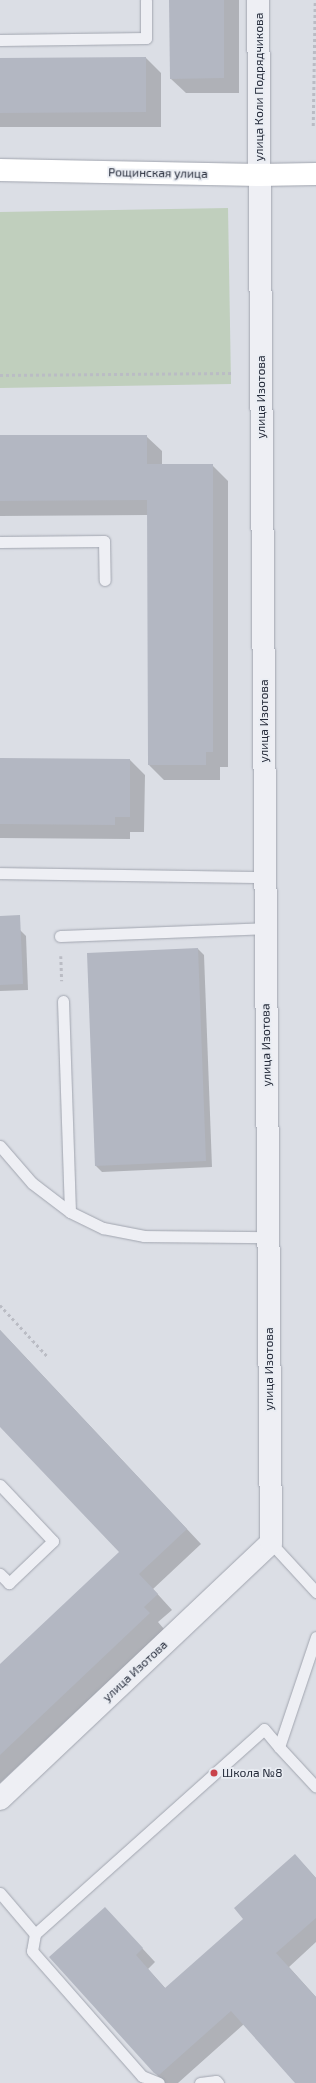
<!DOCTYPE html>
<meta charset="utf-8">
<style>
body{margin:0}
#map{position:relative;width:316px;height:2083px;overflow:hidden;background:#dbdee5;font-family:"Exo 2",sans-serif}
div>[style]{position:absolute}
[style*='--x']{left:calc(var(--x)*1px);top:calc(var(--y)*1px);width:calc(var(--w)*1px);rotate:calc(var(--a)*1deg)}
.green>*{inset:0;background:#c0cfbd}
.shadow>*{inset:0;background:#0003}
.building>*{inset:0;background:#b3b7c2}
.path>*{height:2.5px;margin-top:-1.25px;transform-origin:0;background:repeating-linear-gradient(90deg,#babcc4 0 3px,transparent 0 6px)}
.roads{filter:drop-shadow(0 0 1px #a1a5af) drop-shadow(0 0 1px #a1a5af)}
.lane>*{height:11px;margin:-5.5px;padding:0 5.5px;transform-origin:5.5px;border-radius:5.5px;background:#eeeff4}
.street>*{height:22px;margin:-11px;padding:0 11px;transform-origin:11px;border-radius:11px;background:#eeeff4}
.secondary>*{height:22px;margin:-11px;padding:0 11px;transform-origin:11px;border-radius:11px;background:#fff}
.dots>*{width:11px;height:11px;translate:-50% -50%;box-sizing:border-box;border:2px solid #eaedf3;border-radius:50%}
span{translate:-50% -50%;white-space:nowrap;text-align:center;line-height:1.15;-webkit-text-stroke:3.5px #eaedf3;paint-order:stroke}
.street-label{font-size:12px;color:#262c3b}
.poi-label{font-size:12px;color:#262c3b}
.left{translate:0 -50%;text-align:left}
</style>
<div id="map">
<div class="green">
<div style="clip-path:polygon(228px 208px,231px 384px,0 388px,0 212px)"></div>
</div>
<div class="shadow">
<div style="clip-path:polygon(170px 0,239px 0,239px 93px,186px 93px,170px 78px)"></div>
<div style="clip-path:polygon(146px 58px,161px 73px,161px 127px,0 127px,0 59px)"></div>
<div style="clip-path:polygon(0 436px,146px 436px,162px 451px,162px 465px,212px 465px,228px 481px,228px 767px,220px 767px,220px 780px,164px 780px,149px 765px,148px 515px,0 516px)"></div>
<div style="clip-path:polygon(0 759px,130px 760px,145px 775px,144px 832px,130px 832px,130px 839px,0 838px)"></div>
<div style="clip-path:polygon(20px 930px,26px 936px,28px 990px,0 991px,0 931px)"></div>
<div style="clip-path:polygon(198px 949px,204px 955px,212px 1167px,102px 1172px,96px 1166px)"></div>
<div style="clip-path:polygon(0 1330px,201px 1544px,153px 1589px,172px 1610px,158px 1622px,164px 1629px,0 1783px,0 1665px,120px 1552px,0 1425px)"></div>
<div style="clip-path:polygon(295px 1855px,316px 1878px,316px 1942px,289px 1967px,316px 1997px,316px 2083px,297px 2083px,244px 2024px,178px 2083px,165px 2083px,154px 2072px,105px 1908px,155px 1962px,148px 1969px,166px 1989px,244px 1919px)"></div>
</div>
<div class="building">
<div style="clip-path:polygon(169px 0,224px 0,224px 78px,170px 79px)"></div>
<div style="clip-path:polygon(146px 57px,146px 112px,0 113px,0 58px)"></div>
<div style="clip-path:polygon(0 435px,147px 435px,147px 464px,213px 464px,213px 752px,206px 752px,206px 765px,148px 765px,147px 500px,0 501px)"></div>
<div style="clip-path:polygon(0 758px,130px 759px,130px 817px,115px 817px,115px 825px,0 824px)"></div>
<div style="clip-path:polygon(20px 915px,23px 984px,0 985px,0 916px)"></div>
<div style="clip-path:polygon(198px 948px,206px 1161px,95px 1166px,87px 953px)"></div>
<div style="clip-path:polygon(0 1330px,187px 1529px,139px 1574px,158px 1594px,144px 1607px,150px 1613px,0 1755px,0 1664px,119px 1552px,0 1427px)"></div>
<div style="clip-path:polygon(295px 1854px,316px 1878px,316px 1918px,276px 1953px,316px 1997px,316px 2083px,295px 2083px,231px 2011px,159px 2075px,154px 2073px,49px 1957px,105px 1907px,143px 1948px,136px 1955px,165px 1988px,243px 1919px,234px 1908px)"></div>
</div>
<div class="path">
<div style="--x:313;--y:126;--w:126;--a:-89.1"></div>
<div style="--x:0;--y:375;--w:234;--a:-0.5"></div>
<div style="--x:61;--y:956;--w:25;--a:88"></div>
<div style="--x:0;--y:1305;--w:71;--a:47.3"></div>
</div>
<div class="roads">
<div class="lane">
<div style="--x:0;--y:40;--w:146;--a:-0.8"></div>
<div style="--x:146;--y:38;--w:38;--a:-90"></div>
<div style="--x:0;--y:542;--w:104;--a:-0.6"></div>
<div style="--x:104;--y:541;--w:39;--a:89"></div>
<div style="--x:0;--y:873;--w:265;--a:0.9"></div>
<div style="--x:60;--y:936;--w:205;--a:-2.2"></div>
<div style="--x:63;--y:1001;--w:211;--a:88.1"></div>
<div style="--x:70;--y:1212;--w:37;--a:26"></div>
<div style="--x:103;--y:1228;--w:42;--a:11"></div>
<div style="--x:144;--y:1236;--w:124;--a:0.5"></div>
<div style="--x:0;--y:1146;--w:49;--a:49.1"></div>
<div style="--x:32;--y:1183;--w:48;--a:37.3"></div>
<div style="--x:0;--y:1485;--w:77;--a:46.6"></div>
<div style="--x:53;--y:1541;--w:61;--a:136.3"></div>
<div style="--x:9;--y:1583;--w:13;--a:-135"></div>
<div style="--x:271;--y:1543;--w:67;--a:47.4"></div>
<div style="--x:316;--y:1637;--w:116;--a:108.6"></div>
<div style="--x:279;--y:1747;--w:54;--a:47.2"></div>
<div style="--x:0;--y:1893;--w:54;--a:49.5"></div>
<div style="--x:35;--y:1934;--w:17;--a:100"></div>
<div style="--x:32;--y:1951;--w:167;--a:48.7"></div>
<div style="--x:142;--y:2076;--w:18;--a:22"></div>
<div style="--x:35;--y:1934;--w:307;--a:-41.8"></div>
<div style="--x:264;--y:1729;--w:23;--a:50"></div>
<div style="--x:200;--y:2083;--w:16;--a:-7"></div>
<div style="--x:216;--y:2081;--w:3;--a:45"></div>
</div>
<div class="street">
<div style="--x:0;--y:1799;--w:373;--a:-43.4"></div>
<div style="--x:271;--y:1543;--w:1543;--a:-90.48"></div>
</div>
<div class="secondary">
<div style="--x:0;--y:170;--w:259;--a:1.1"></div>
<div style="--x:259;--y:175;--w:57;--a:-1"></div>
</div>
</div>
<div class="dots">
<div style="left:214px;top:1773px;background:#c9424a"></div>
</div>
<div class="street-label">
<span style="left:259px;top:87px;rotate:-90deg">улица Коли Подрядчикова</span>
<span style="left:158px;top:173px;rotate:1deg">Рощинская улица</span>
<span style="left:261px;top:397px;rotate:-90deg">улица Изотова</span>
<span style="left:264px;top:721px;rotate:-90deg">улица Изотова</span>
<span style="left:266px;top:1045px;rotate:-91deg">улица Изотова</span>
<span style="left:269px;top:1369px;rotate:-90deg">улица Изотова</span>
<span style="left:135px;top:1671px;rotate:-43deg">улица Изотова</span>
</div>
<div class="poi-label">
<span class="left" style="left:222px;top:1773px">Школа №8</span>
</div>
</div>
